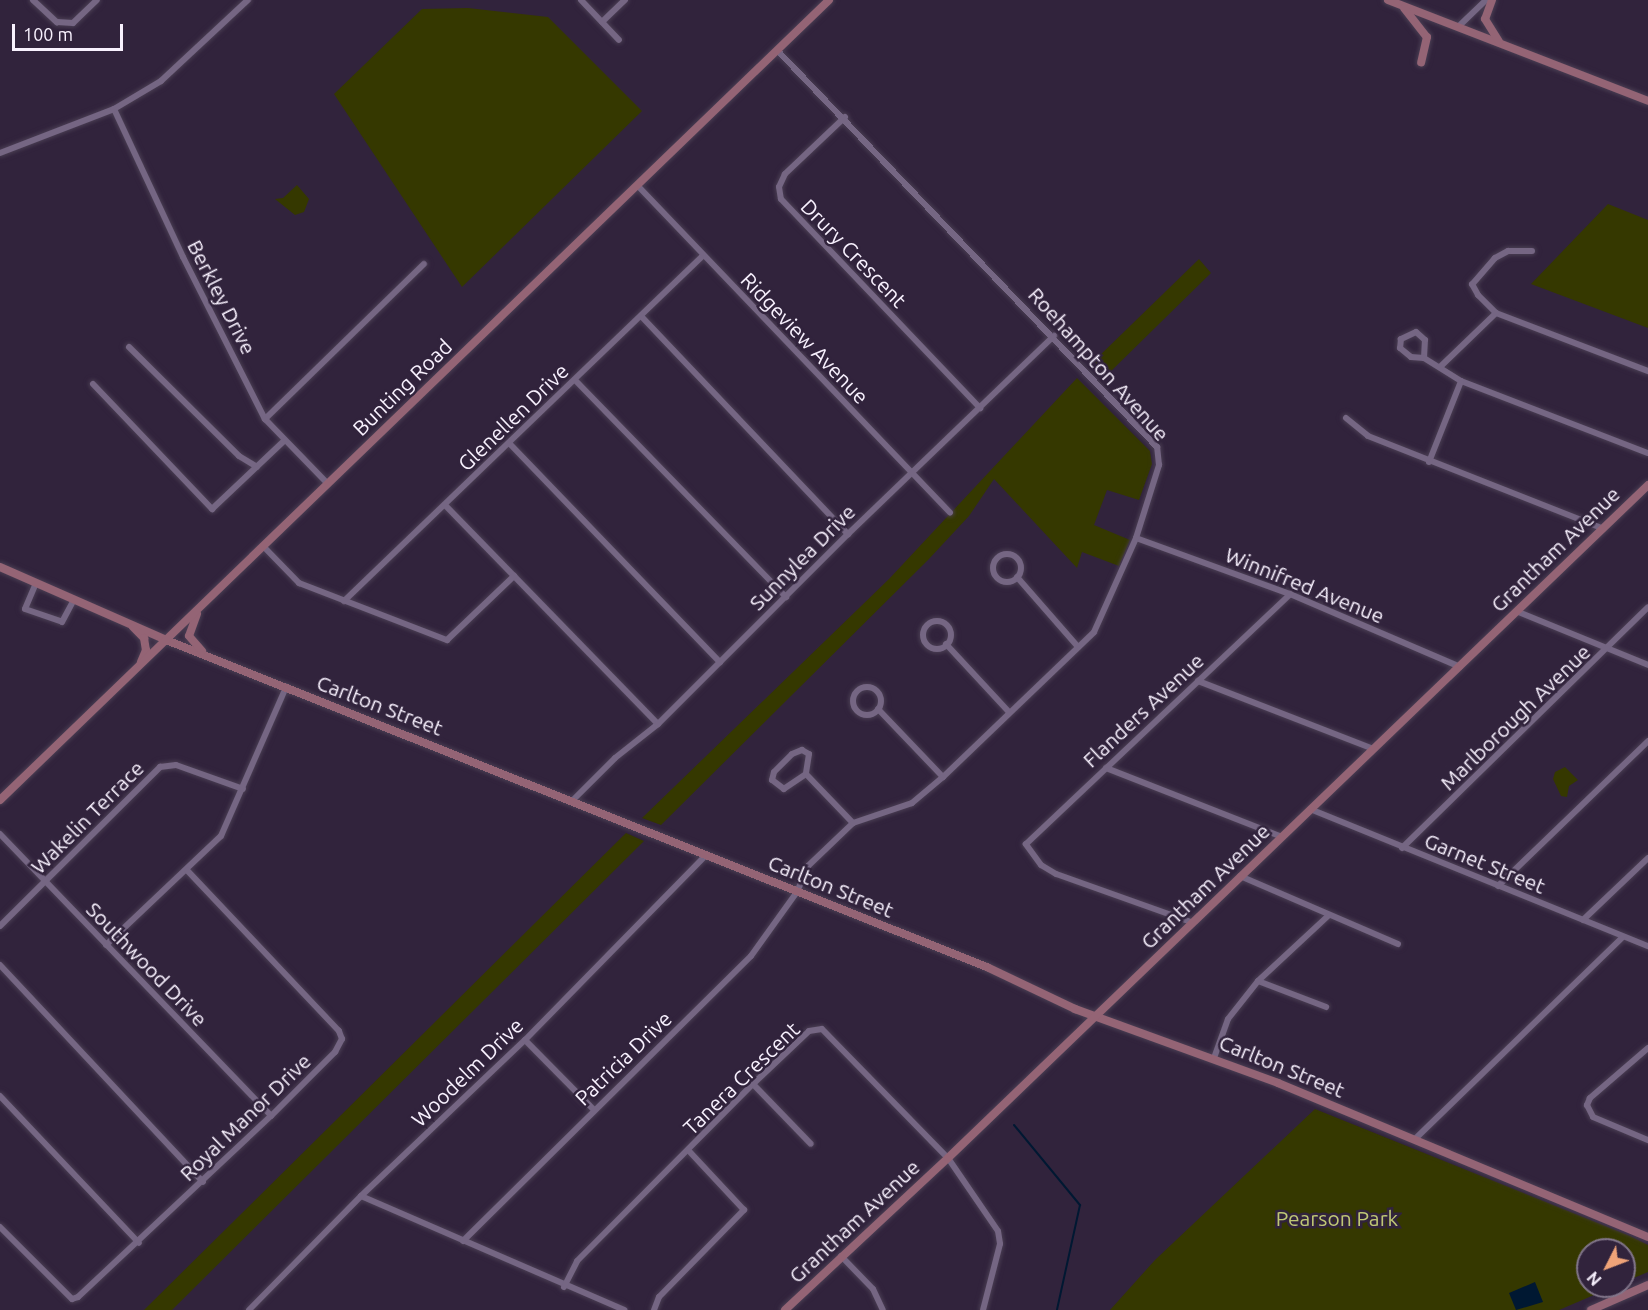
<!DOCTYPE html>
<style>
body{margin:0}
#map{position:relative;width:1648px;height:1310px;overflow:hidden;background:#31233c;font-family:Ubuntu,sans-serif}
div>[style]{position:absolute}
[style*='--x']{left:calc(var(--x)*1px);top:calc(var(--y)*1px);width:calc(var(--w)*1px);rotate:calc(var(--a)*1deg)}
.green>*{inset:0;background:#353800}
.water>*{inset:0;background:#001832}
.stream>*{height:2px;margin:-1px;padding:0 1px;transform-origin:1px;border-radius:1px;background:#001832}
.roads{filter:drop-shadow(0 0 2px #4a3e53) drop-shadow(0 0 2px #4a3e53)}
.street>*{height:6px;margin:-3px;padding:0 3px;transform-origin:3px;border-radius:3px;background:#756683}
.street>.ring{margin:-3px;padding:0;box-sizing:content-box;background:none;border:6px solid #756683;border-radius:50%}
.secondary>*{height:8px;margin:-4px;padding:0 4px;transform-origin:4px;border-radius:4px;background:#946475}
span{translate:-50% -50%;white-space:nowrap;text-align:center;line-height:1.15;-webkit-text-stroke:5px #31233c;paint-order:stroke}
.street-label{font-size:21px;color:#f8f1fe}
.park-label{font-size:21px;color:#bfc775}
.north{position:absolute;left:1576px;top:1238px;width:60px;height:60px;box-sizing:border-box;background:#31233c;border:2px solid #81758a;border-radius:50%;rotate:228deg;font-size:16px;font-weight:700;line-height:24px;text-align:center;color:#f8f1fe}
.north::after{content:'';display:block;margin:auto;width:21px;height:27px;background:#efa378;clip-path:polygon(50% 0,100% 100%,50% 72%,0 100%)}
.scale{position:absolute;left:12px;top:24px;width:111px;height:27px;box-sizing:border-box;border:3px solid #f8f1fe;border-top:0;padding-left:8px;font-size:18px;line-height:21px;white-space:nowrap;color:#f8f1fe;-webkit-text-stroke:4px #31233c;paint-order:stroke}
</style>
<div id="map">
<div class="green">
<div style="clip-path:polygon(468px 8px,548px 17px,642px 111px,462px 287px,334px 94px,422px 9px)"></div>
<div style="clip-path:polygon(297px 185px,309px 199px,304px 212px,295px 215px,275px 199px,283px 198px)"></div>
<div style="clip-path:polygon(1608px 204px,1648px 220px,1648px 328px,1531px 284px)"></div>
<div style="clip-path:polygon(1199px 259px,1211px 273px,1107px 375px,1094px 361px)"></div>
<div style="clip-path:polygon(1077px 378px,1150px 451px,1152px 464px,1139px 500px,1107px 490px,1094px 525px,1130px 540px,1119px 566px,1082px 552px,1077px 568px,994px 479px,969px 516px,928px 560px,661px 825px,642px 818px,889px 579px)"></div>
<div style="clip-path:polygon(1565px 767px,1578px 780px,1569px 786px,1567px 797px,1561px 796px,1553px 779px,1555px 772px)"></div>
<div style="clip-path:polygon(626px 833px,644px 841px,172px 1310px,144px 1310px)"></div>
<div style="clip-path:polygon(1315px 1109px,1630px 1236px,1648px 1245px,1648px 1272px,1624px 1282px,1624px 1250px,1588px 1250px,1588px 1286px,1615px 1286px,1559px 1310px,1110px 1310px,1155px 1260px)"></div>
</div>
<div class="water">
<div style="clip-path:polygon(1535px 1282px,1543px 1302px,1516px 1310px,1509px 1293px)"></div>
</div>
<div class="stream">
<div style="--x:1014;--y:1125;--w:104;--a:50.5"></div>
<div style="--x:1080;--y:1205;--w:107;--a:102.4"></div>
</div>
<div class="roads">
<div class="street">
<div style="--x:33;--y:0;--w:33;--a:43"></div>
<div style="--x:57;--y:22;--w:16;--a:4"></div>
<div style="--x:73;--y:23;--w:33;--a:-44"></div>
<div style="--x:581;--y:0;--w:55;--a:46.5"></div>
<div style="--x:602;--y:22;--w:32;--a:-44"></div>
<div style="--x:1459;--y:26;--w:37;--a:-44"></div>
<div style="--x:114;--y:109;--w:163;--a:65"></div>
<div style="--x:183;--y:257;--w:182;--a:63.2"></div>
<div style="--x:265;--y:419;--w:89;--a:45.9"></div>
<div style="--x:845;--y:117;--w:83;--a:136.5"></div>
<div style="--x:785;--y:174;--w:14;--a:115"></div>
<div style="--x:779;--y:187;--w:12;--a:81"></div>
<div style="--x:781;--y:199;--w:289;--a:46.4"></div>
<div style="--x:0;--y:153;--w:122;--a:-21.1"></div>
<div style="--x:114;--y:109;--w:55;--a:-30.8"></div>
<div style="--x:161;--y:81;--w:119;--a:-43"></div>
<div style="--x:637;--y:185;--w:453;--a:46.3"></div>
<div style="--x:1532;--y:251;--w:24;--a:180"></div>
<div style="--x:1508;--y:251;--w:15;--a:152"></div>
<div style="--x:1495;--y:258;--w:35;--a:131"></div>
<div style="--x:1472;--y:284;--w:13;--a:61"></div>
<div style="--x:1478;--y:295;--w:25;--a:45"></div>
<div style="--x:1496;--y:313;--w:163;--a:20.9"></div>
<div style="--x:641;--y:316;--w:301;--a:46.5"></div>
<div style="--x:129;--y:347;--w:155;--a:44.7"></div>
<div style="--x:239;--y:456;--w:21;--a:31"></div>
<div style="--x:1424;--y:358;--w:18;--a:-87"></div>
<div style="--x:1425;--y:340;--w:12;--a:-138"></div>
<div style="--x:1416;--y:332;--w:17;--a:155"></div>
<div style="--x:1401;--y:339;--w:9;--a:96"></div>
<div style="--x:1400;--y:348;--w:14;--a:39"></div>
<div style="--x:1411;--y:357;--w:13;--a:4"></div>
<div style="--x:1424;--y:358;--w:44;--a:31.9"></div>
<div style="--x:1461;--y:381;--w:200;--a:21.1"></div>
<div style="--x:1440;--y:367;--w:78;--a:-44"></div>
<div style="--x:575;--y:380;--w:303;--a:45.8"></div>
<div style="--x:93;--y:384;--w:173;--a:46.4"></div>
<div style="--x:212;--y:509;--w:100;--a:-43.4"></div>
<div style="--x:1346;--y:418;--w:28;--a:39"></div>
<div style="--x:1368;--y:436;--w:251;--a:21.5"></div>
<div style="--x:265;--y:419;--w:222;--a:-44.3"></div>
<div style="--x:510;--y:444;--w:303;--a:46.1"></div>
<div style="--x:1429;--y:462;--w:87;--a:-68.4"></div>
<div style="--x:445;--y:505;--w:305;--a:45.8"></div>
<div style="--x:1136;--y:538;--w:164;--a:20"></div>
<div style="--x:1290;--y:594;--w:185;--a:23.2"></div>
<div style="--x:263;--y:546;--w:52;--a:45.8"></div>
<div style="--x:299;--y:583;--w:159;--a:21.1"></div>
<div style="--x:447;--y:640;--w:93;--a:-43.7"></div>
<div class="ring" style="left:993px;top:554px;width:22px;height:22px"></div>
<div style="--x:1017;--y:577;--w:93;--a:48.9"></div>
<div style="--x:36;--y:583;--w:28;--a:113"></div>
<div style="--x:25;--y:609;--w:39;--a:19"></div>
<div style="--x:62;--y:622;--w:26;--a:-62"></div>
<div style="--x:344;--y:601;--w:498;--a:-43.9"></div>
<div style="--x:1516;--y:611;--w:143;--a:22.2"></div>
<div class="ring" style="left:923px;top:621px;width:22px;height:22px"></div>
<div style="--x:946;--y:644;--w:93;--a:47.2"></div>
<div style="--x:1198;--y:681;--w:188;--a:21.2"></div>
<div class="ring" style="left:853px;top:687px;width:22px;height:22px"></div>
<div style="--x:878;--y:709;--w:94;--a:46.3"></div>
<div style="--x:1106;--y:768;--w:189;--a:21.4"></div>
<div style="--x:806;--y:774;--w:27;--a:146"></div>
<div style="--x:784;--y:789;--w:15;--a:-143"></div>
<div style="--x:772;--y:780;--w:8;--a:-76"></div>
<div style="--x:774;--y:772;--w:25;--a:-45"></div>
<div style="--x:792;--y:754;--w:11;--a:-22"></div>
<div style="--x:802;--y:750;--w:8;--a:30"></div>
<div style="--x:809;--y:754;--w:20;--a:99"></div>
<div style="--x:806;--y:774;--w:68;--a:46.2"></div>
<div style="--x:573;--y:800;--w:59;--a:-45"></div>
<div style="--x:615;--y:758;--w:55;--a:-38.3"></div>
<div style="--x:658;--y:724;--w:269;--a:-45"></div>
<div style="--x:848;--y:534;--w:286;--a:-43.9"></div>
<div style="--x:1310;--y:809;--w:365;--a:22.1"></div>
<div style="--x:0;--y:834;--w:391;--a:46.1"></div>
<div style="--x:1402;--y:848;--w:344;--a:-44.4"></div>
<div style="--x:1240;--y:876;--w:172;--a:23.3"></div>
<div style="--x:1498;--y:886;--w:209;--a:-44"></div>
<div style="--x:1583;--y:920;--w:90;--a:-43.6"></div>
<div style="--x:1191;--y:922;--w:143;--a:-160.4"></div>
<div style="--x:1056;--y:874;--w:17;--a:-149"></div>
<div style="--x:1041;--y:865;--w:26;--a:-126"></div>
<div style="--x:1026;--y:844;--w:364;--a:-43.4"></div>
<div style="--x:0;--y:926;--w:226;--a:-44.8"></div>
<div style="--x:160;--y:767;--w:16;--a:-7"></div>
<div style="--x:176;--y:765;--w:71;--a:19.7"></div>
<div style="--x:106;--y:945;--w:158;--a:-43.5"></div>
<div style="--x:221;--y:836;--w:163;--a:-66.4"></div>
<div style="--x:0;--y:965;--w:297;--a:46.9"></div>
<div style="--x:1258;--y:981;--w:73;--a:20.9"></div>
<div style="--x:525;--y:1040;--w:97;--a:45.4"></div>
<div style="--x:1648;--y:1048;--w:77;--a:139.2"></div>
<div style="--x:1590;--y:1098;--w:8;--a:113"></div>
<div style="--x:1587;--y:1105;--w:13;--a:63"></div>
<div style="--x:1593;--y:1117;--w:60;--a:22.7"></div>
<div style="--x:1214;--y:1058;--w:41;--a:-70.3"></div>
<div style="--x:1228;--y:1019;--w:48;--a:-51.7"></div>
<div style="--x:1258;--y:981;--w:96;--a:-42.9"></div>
<div style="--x:753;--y:1084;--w:83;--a:46"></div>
<div style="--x:0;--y:1096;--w:202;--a:46.6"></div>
<div style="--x:1415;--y:1139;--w:290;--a:-44.2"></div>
<div style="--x:361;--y:1196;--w:287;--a:23.4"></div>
<div style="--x:0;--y:1227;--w:102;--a:45"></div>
<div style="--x:72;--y:1299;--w:6;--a:-18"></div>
<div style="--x:78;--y:1297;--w:265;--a:-43.2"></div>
<div style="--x:271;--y:1116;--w:91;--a:-45"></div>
<div style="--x:335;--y:1052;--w:15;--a:-62"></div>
<div style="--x:342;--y:1039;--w:9;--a:-111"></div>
<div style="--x:339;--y:1031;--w:221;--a:-133.4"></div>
<div style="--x:463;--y:1241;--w:405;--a:-44.7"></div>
<div style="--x:751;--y:956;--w:79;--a:-54.3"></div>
<div style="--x:797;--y:892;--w:28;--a:-67"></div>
<div style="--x:808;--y:866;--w:62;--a:-43.7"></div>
<div style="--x:853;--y:823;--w:62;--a:-18.7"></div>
<div style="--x:912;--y:803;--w:40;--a:-40"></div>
<div style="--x:943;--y:777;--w:209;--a:-43.8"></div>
<div style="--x:1094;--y:632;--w:103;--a:-65.9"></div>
<div style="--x:1136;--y:538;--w:77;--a:-72.5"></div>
<div style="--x:1159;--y:465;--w:18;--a:-96"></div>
<div style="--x:1157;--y:447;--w:550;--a:-133.75"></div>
<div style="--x:841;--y:1256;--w:46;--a:45.9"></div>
<div style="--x:873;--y:1289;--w:23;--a:65"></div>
<div style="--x:564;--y:1287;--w:29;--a:-63"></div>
<div style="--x:577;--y:1261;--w:250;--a:-45.2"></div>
<div style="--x:753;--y:1084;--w:77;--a:-43.4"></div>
<div style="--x:809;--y:1031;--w:13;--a:-9"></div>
<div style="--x:822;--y:1029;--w:180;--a:45.7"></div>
<div style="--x:948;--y:1158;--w:88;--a:55.6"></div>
<div style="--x:998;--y:1231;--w:13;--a:81"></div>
<div style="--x:1000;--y:1244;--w:68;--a:104.4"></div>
<div style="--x:249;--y:1310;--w:160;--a:-45.5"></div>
<div style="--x:361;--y:1196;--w:226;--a:-43.6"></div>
<div style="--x:525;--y:1040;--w:259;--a:-45.6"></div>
<div style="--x:654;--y:1310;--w:14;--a:-69"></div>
<div style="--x:659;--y:1297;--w:122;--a:-45.7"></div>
<div style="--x:744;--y:1210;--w:81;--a:-133"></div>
</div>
<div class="secondary">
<div style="--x:1388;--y:0;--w:279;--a:21.2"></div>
<div style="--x:1492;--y:0;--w:20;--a:110"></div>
<div style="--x:1485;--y:19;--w:26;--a:58"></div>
<div style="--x:1404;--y:8;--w:37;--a:52"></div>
<div style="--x:1427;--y:37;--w:26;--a:103"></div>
<div style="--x:0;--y:567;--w:181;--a:23.7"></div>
<div style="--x:166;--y:640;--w:884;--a:21.72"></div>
<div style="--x:987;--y:967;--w:98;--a:25.5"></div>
<div style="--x:1075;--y:1009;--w:216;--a:20"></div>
<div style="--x:1278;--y:1083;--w:401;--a:22.6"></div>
<div style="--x:197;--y:614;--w:23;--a:110"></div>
<div style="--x:189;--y:636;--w:20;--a:49"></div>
<div style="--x:133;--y:627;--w:16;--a:45"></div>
<div style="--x:144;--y:638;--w:12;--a:81"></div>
<div style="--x:146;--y:650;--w:13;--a:113"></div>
<div style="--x:0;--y:800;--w:1152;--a:-43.98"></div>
<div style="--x:785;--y:1310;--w:223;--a:-43"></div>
<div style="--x:948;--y:1158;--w:971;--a:-43.87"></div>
<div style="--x:1591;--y:1310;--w:62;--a:-23.7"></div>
</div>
</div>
<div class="street-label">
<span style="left:854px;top:253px;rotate:46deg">Drury Crescent</span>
<span style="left:222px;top:297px;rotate:63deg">Berkley Drive</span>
<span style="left:805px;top:338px;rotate:46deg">Ridgeview Avenue</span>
<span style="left:1099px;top:364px;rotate:48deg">Roehampton Avenue</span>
<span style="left:402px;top:387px;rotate:-44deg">Bunting Road</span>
<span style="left:513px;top:417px;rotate:-44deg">Glenellen Drive</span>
<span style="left:1555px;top:549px;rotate:-44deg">Grantham Avenue</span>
<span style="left:802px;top:557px;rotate:-45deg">Sunnylea Drive</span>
<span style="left:1305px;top:585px;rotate:22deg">Winnifred Avenue</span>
<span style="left:380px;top:705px;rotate:21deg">Carlton Street</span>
<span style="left:1143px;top:710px;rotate:-43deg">Flanders Avenue</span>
<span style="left:1515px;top:717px;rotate:-44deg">Marlborough Avenue</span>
<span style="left:87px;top:817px;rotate:-45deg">Wakelin Terrace</span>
<span style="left:1485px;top:863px;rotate:22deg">Garnet Street</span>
<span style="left:831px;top:886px;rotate:22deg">Carlton Street</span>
<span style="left:1205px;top:886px;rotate:-44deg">Grantham Avenue</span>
<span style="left:147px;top:964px;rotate:46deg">Southwood Drive</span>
<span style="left:623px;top:1058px;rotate:-44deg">Patricia Drive</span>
<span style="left:1282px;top:1066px;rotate:22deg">Carlton Street</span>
<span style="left:467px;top:1072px;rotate:-44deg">Woodelm Drive</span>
<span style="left:741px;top:1078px;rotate:-44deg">Tanera Crescent</span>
<span style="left:245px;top:1117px;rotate:-44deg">Royal Manor Drive</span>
<span style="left:854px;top:1221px;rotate:-43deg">Grantham Avenue</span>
</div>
<div class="park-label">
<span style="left:1337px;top:1218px">Pearson Park</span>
</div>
<div class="north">N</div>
<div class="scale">100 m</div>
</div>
